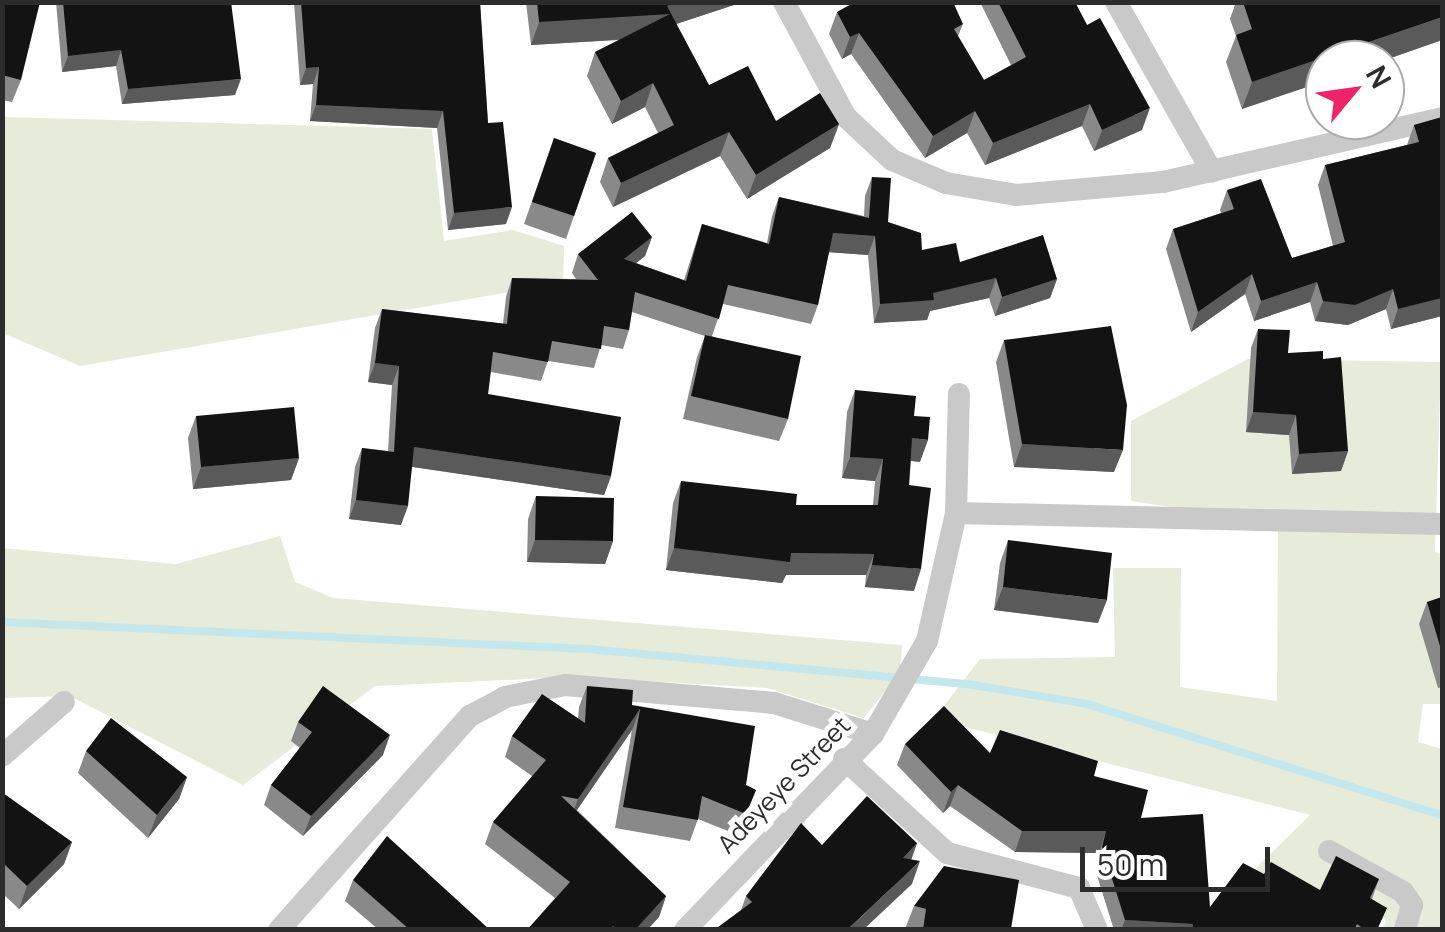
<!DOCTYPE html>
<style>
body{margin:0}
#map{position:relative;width:1445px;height:932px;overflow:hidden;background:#fff;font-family:Manrope,sans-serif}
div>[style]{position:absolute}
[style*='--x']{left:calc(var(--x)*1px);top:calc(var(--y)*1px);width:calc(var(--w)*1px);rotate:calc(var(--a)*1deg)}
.green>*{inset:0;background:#e7ebd9}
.stream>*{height:8px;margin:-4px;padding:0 4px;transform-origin:4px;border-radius:4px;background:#c3e7ed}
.minor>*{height:22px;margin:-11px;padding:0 11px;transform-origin:11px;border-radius:11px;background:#c9c9c9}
.wall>*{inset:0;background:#898989}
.shaded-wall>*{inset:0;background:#5a5a5a}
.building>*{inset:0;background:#131313}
span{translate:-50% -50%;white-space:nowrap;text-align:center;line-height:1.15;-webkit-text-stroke:10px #fff;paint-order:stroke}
.street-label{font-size:25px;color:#2c2c2c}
.frame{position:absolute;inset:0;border:5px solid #2c2c2c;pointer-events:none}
.north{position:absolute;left:1305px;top:40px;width:100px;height:100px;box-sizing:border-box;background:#fff;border:2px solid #ababab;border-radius:50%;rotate:61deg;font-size:28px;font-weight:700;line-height:40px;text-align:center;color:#2c2c2c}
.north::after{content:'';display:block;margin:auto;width:35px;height:45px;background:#ef2365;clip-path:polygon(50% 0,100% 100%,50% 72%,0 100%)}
.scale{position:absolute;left:1080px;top:847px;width:190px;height:45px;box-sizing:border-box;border:5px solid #2c2c2c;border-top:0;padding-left:12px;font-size:30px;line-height:35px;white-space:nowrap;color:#2c2c2c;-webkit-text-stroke:8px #fff;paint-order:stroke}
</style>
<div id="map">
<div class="green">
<div style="clip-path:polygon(3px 117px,432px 129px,444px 241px,513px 230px,564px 246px,563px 283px,80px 366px,3px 333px)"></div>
<div style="clip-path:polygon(1248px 359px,1441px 362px,1435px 552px,1442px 555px,1442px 704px,1423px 704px,1418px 742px,1442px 749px,1442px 929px,1383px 929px,1386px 920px,1291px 897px,1252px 872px,1310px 815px,934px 719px,980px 659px,1115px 657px,1113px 568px,1181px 568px,1180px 687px,1277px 701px,1278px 523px,1131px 501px,1131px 421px)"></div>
<div style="clip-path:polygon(280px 536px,295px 582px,333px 598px,902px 645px,900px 672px,864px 718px,767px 688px,573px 677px,375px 686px,243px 785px,70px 696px,3px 698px,2px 548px,176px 564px)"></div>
</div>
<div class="stream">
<div style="--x:2;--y:622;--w:587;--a:2.64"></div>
<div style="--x:588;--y:649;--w:387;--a:5.3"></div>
<div style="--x:973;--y:685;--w:116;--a:9.5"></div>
<div style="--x:1087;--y:704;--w:372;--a:17.4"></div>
</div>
<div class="minor">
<div style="--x:784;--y:2;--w:131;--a:61.7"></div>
<div style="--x:846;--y:117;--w:63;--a:43.1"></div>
<div style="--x:892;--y:160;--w:59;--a:23.1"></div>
<div style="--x:946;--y:183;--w:71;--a:9.7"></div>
<div style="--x:1016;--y:195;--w:148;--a:-5.1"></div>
<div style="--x:1163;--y:182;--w:286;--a:-12.9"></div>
<div style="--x:1116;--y:2;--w:195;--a:60.5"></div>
<div style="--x:956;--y:513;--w:486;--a:1.3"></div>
<div style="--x:2;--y:756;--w:82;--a:-41.1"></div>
<div style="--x:844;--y:759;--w:139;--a:42.4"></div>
<div style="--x:947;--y:853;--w:137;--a:14.9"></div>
<div style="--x:1079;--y:888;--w:46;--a:66.8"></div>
<div style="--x:1329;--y:851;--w:85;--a:29"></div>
<div style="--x:1403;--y:892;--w:16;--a:55"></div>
<div style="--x:1412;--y:905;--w:26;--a:106"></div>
<div style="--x:279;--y:930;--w:287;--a:-48.3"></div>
<div style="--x:470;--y:716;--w:40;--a:-28"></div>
<div style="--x:505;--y:697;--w:61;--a:-11.3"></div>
<div style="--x:565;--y:685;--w:210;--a:4.9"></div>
<div style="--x:774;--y:703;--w:104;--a:17.4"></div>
<div style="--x:685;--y:930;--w:272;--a:-46.2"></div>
<div style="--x:873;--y:734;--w:108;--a:-59.9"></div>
<div style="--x:927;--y:641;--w:131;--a:-77.2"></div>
<div style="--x:956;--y:513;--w:119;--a:-88.6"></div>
</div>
<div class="wall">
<div style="clip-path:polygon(2px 2px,21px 80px,12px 102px,2px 100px)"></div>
<div style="clip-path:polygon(56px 2px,231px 2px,235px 95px,122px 104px,116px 66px,62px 72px)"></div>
<div style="clip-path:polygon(294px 2px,480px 2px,488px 123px,506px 224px,448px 230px,437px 128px,310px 121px,313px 84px,300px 85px)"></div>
<div style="clip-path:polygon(526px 2px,743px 2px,676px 24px,709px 85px,776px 121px,839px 124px,830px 148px,747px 199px,720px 156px,613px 207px,600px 182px,608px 158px,658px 133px,645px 107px,612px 124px,587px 76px,595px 52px,619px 40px,531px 45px)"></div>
<div style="clip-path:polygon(980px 2px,1075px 2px,1142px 130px,1094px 151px,1082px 126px,985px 165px,967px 133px,925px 158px,851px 54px,842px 59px,829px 34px,837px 12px,963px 24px,958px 36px,984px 80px,1011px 65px)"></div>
<div style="clip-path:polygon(1236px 2px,1442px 2px,1442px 40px,1385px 60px,1325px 60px,1242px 109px,1226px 62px,1236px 36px,1230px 19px)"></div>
<div style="clip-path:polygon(1442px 117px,1442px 316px,1391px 329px,1386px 309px,1348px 325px,1315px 321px,1310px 302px,1254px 321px,1245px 294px,1191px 332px,1166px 249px,1173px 229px,1221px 213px,1220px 210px,1227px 190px,1292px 258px,1333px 246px,1318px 185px,1325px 165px,1407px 145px,1414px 125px)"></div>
<div style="clip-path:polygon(554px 138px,596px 153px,566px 239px,524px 224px)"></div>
<div style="clip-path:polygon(872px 177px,888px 222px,922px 250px,960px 262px,1057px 279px,1050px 298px,995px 316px,989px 298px,930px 311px,927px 320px,874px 323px,868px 255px,829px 252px,818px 305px,811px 324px,723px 304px,712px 336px,788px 419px,779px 441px,683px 419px,697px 357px,705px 336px,632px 312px,629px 330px,623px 349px,601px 345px,594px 368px,548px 361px,541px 381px,491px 372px,488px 394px,611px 476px,604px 495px,412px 467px,401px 525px,349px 519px,355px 467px,362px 448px,388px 451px,392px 385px,368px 382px,375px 328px,382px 309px,503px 324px,506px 297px,512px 278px,576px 279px,572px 273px,578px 254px,652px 237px,645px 256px,636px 263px,684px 280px,702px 224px,767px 243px,772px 216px,779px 197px,864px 216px,865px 196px)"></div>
<div style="clip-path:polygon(1258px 329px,1288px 353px,1323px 359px,1348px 451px,1341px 471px,1292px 474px,1289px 435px,1246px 432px,1251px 348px)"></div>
<div style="clip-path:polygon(1004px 340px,1114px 472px,1014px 467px,996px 362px)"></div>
<div style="clip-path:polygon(855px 390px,914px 416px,920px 462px,911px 461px,909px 485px,914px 591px,865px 587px,866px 575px,786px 575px,782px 583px,666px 570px,673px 503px,681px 481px,796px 505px,873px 505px,875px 481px,842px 478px,847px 412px)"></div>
<div style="clip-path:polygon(196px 416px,299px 458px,291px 480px,193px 489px,188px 438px)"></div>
<div style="clip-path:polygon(536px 496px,613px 541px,605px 564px,527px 562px,528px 519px)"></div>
<div style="clip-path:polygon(1008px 540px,1098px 623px,994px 610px,1000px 563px)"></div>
<div style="clip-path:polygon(1442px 597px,1442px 687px,1438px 688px,1419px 624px,1427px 602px)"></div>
<div style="clip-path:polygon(587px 686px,632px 705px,746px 785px,756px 790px,738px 835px,698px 819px,690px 841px,615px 828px,632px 730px,577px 810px,666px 896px,659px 917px,647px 930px,527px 930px,555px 898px,485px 844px,493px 822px,532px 776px,505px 757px,512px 736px,578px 719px,579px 707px)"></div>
<div style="clip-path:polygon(298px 722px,383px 755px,303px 836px,264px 805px,271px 785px,300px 748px,291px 741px)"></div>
<div style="clip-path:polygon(905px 744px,990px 753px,1094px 776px,1141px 818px,1210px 907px,1264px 874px,1320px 890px,1379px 879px,1372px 899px,1379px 930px,1114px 930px,1095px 869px,1099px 853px,1015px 852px,950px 806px,943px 813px,897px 765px)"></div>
<div style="clip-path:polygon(86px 751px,187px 777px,179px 799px,148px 838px,78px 773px)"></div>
<div style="clip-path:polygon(2px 794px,72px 842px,64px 864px,19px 909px,2px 893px)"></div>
<div style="clip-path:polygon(917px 843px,911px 860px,912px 884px,741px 910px,746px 896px,822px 845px)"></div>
<div style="clip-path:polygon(353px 880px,490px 930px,379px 930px,345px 901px)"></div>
<div style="clip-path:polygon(914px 906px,1011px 929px,1030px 930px,905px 929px)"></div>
</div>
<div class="shaded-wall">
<div style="clip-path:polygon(677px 2px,743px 2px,664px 28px,661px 37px,531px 45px,539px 22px,667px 6px)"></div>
<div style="clip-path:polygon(1442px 17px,1442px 40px,1385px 60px,1325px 60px,1325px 81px,1242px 109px,1252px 82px)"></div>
<div style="clip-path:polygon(859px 33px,851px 54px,842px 59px,850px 37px)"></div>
<div style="clip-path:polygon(121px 50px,116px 66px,62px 72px,68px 56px)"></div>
<div style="clip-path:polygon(319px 67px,313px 84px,300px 85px,306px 68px)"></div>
<div style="clip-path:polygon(241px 79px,235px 95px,122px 104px,128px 89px)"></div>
<div style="clip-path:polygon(653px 83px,645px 107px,612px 124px,621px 101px)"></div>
<div style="clip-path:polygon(1090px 104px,1082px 126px,985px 165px,993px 143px)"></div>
<div style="clip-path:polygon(316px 105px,443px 111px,437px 128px,310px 121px)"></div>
<div style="clip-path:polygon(1150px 108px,1142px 130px,1094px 151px,1102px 130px)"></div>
<div style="clip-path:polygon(975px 111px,967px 133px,925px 158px,933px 136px)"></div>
<div style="clip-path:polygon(839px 124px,830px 148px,747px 199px,756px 175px)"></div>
<div style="clip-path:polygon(729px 132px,720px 156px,613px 207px,621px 183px)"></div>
<div style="clip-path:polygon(512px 207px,506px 224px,448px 230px,454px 213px)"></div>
<div style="clip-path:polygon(833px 233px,875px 236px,868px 255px,826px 252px)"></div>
<div style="clip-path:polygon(652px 237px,645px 256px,617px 278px,624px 259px)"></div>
<div style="clip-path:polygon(1252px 274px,1245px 294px,1191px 332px,1198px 312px)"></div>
<div style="clip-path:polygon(996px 278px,989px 298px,930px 311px,927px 320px,874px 323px,880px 304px)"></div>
<div style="clip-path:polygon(1057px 279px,1050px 298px,995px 316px,1002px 297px)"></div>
<div style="clip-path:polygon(1317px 282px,1310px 302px,1254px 321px,1261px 301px)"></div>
<div style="clip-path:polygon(1393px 289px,1386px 309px,1348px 325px,1315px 321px,1323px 301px)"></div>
<div style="clip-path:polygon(1442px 298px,1442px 316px,1391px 329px,1398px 309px)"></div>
<div style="clip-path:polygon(375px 363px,399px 366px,392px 385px,368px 382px)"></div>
<div style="clip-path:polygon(1253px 412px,1296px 415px,1289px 435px,1246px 432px)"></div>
<div style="clip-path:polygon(912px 438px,928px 440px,920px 462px,905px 460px)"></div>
<div style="clip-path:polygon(1022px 444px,1123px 450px,1114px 472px,1014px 467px)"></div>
<div style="clip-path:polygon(414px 447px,611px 476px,604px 495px,407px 466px)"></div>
<div style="clip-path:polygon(1348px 451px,1341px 471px,1292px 474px,1299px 454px)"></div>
<div style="clip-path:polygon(850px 457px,883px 459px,875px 481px,842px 478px)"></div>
<div style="clip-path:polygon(299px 458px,291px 480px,193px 489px,201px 467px)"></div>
<div style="clip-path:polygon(356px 500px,408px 506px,401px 525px,349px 519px)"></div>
<div style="clip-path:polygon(535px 540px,613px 541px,605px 564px,527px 562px)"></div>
<div style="clip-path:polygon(674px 548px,791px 553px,874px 554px,866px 575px,786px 575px,782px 583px,666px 570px)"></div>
<div style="clip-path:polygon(872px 565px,921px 569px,914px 591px,865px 587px)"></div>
<div style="clip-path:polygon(1003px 587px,1107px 600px,1098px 623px,994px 610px)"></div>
<div style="clip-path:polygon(640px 709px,632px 730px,570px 820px,578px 799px)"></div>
<div style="clip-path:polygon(390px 735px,383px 755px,303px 836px,311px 816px)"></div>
<div style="clip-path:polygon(187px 777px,179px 799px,148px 838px,157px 815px)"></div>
<div style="clip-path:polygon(958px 785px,950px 806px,943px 813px,951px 792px)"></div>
<div style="clip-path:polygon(1022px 831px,1106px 831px,1099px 853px,1015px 852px)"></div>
<div style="clip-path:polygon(72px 842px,64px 864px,19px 909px,27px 886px)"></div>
<div style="clip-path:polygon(917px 843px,909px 866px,903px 858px)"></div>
<div style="clip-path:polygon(920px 861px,912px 884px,863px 930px,847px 930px)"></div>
<div style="clip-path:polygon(666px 896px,659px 917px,647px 930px,635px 930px)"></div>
<div style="clip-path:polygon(1125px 920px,1193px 924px,1191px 930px,1121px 930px)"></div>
</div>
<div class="building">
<div style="clip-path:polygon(2px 2px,40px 2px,21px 80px,2px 75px)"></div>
<div style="clip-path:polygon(63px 2px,231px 2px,241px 79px,128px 89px,121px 50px,68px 56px)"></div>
<div style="clip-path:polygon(301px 2px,480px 2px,488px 123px,503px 122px,512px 207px,454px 213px,443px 111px,316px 105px,319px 67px,306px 68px)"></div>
<div style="clip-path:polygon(537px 2px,677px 2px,667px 6px,709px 85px,748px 66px,776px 121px,820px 93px,839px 124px,756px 175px,729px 132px,621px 183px,608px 158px,674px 125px,653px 83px,621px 101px,595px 52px,670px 14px,539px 22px)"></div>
<div style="clip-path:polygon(855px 2px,953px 2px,963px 24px,954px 29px,984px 80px,1026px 57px,998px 2px,1075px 2px,1087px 25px,1100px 18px,1150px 108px,1102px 130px,1090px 104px,993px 143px,975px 111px,933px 136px,859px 33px,850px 37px,837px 12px)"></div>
<div style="clip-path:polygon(1243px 2px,1442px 2px,1442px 17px,1252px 82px,1236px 35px,1252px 29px)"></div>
<div style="clip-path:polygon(1442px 117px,1442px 298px,1398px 309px,1393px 289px,1355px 305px,1323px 301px,1317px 282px,1261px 301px,1252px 274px,1198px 312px,1173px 229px,1234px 209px,1227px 190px,1261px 179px,1292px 258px,1345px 242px,1325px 165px,1419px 142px,1414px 125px)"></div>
<div style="clip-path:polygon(554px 138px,596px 153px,574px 216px,532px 202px)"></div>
<div style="clip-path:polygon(872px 177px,891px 178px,888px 222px,921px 233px,922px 250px,956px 243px,960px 262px,1043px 235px,1057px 279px,1002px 297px,996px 278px,933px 293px,934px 300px,880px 304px,875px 236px,833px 233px,818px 305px,728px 285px,719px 319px,635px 292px,629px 330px,604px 326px,601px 349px,552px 341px,548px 362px,493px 352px,488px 394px,621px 417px,611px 476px,414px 447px,408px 506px,356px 500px,362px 448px,394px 452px,399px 366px,375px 363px,382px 309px,507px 324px,512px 278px,598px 280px,578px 254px,632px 212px,652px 237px,624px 259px,686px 281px,702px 224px,769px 244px,779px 197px,869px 218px)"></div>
<div style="clip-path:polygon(1111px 326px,1127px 405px,1123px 450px,1022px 444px,1004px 340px)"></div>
<div style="clip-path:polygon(1258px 329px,1290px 330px,1288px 353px,1323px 351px,1323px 359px,1341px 357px,1348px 451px,1299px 454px,1296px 415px,1253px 412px)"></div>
<div style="clip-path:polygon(705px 335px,801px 356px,788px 419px,691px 396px)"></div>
<div style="clip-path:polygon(855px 390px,916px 396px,914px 416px,930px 417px,928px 440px,912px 438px,909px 485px,931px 488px,921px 569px,872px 565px,874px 554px,791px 553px,790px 562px,674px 548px,681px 481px,797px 494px,796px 505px,878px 505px,883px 459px,850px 457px)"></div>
<div style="clip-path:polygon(294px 407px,299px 458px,201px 467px,196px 416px)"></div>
<div style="clip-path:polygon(536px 496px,614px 498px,613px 541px,535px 540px)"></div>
<div style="clip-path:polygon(1008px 540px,1112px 553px,1107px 600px,1003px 587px)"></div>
<div style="clip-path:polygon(1442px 597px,1442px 653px,1427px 602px)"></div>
<div style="clip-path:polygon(323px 686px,390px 735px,311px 816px,271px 785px,312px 732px,298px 722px)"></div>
<div style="clip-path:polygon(587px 686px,633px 690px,632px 705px,755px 726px,746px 785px,756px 790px,746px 814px,702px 796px,698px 820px,623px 807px,640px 709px,578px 799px,561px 796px,666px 896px,635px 930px,616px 930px,613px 926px,610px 930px,527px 930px,570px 882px,493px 822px,546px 760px,512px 736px,542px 694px,585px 723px)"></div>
<div style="clip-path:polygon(944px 706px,990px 753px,1000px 730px,1098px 761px,1094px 776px,1148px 790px,1141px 818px,1203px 814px,1210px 907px,1243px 863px,1264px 874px,1271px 862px,1320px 890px,1336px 856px,1379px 879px,1370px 898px,1387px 908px,1377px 930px,1365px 930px,1357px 924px,1354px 930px,1192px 930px,1193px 924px,1125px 920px,1102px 847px,1106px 831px,1022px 831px,958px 785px,951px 792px,905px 744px)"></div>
<div style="clip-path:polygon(111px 718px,187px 777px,157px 815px,86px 751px)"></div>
<div style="clip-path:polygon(3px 793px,72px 842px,27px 886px,2px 862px)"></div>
<div style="clip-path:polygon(867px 796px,917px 843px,903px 858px,920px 861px,847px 930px,714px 930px,752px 902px,746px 896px,801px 823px,822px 845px)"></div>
<div style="clip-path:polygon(387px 836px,490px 930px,410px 930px,353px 880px)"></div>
<div style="clip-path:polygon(944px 866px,1019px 880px,1011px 929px,1030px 930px,923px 930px,926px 909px,914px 906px)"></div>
</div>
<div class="street-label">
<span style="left:784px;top:785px;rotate:-46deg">Adeyeye Street</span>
</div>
<div class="frame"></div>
<div class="north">N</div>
<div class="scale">50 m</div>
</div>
